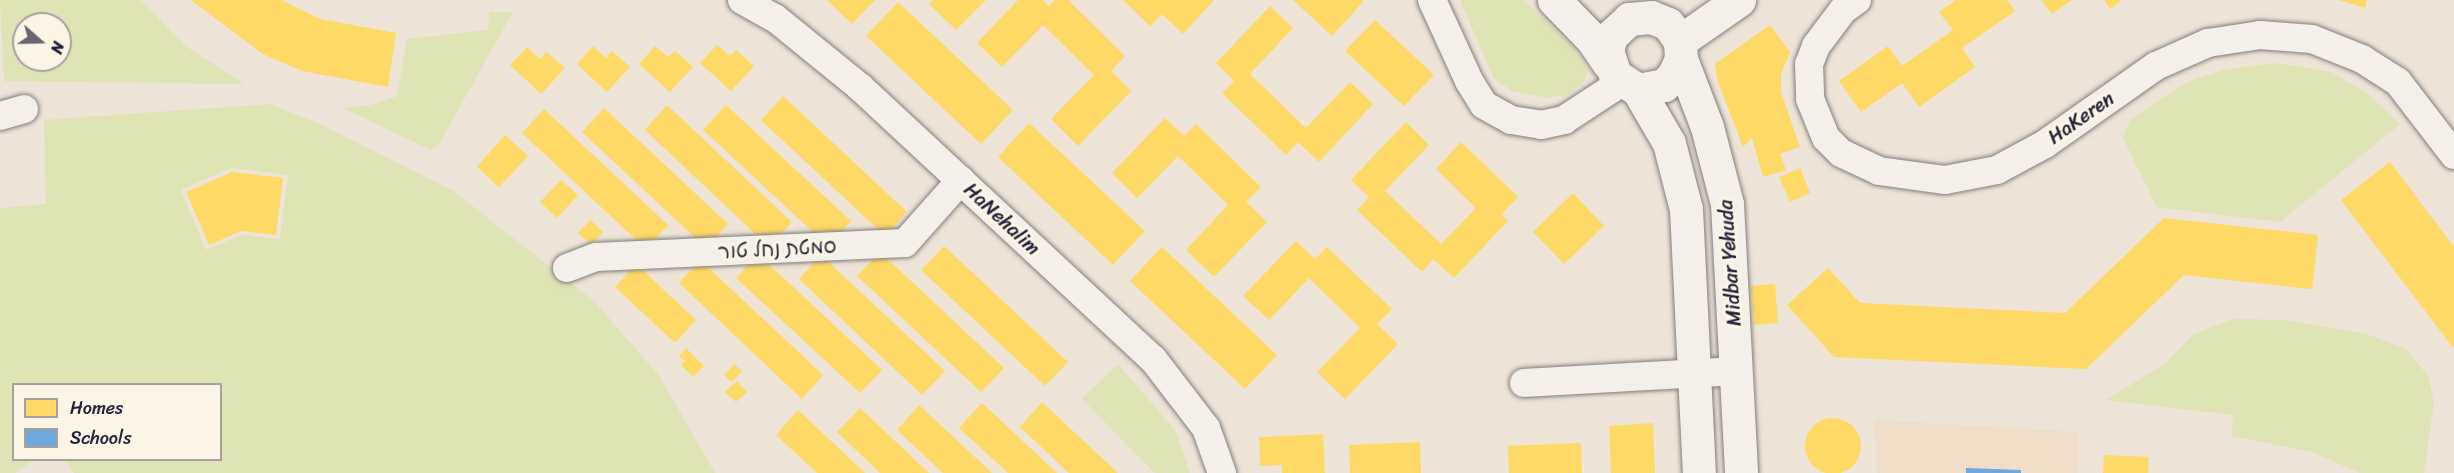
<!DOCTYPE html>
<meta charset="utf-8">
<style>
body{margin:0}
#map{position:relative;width:2454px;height:473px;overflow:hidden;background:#eee4d7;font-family:Sriracha,"Playpen Sans Hebrew",sans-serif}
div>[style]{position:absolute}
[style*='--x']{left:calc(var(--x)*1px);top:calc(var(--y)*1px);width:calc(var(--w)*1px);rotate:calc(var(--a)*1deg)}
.built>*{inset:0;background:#f1dec9}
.green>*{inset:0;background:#dfe4b4}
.homes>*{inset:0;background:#ffd966}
.round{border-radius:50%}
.schools>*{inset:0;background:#6fa8dc}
.roads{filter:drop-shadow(0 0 2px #827e7d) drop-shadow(0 0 2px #827e7d)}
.street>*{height:28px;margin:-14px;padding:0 14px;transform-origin:14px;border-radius:14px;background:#f4f0e9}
.secondary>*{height:33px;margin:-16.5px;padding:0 16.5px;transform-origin:16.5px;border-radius:16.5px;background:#f4f0e9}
span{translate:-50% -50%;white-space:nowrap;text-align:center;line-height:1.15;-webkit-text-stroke:6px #fcf5e5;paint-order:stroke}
.street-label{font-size:20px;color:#22223b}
.legend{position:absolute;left:12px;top:383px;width:210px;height:78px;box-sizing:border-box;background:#fcf5e5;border:2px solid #a5a1a1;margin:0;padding:8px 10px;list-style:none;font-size:18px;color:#22223b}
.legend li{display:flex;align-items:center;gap:12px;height:30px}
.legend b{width:30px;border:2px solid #a5a1a1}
.north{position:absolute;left:12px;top:12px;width:60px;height:60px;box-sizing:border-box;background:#fcf5e5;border:2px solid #a5a1a1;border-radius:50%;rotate:110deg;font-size:16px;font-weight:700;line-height:24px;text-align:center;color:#22223b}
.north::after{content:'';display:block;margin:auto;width:21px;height:27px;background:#696672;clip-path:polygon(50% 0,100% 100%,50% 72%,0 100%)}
</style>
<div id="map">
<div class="built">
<div style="clip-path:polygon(1874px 420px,2079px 432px,2077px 473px,1877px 473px)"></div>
</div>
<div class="green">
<div style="clip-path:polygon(evenodd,0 0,141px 0,184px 45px,244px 84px,4px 81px,0 0,24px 24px,60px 24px,60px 60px,24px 60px,24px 24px)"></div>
<div style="clip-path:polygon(1460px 0,1523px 0,1573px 47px,1588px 70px,1585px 80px,1570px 94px,1547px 98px,1512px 91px,1494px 79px)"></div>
<div style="clip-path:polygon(489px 12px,513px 12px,439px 144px,431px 150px,343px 108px,371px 105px,397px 96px,407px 39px,488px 30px)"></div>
<div style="clip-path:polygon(2275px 63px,2331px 72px,2367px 93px,2400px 124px,2280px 222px,2157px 207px,2123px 138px,2130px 120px,2187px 82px,2224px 70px)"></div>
<div style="clip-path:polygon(evenodd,270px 104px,322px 125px,452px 190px,595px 302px,660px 377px,715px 473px,74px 473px,65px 460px,220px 460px,220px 384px,14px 384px,14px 460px,34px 460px,15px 473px,0 473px,0 208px,46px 204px,44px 120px,270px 104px,231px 168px,288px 175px,280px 239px,241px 235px,206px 250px,181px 190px,231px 168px)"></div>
<div style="clip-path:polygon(2233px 319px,2284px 320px,2367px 334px,2406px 349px,2428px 376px,2434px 402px,2424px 473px,2360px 473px,2312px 452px,2232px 436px,2233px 415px,2106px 400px,2167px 362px,2192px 335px)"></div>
<div style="clip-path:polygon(1118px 364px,1175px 430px,1190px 473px,1155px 473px,1082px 399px)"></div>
</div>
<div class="homes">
<div style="clip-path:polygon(191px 0,281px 0,320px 19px,396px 33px,388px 87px,302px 71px,263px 54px)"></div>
<div style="clip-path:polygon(827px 0,875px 0,852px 24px)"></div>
<div style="clip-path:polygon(933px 0,986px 0,956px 30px,929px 4px)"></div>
<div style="clip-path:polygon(1018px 0,1043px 0,1049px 6px,1055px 0,1068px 0,1125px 56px,1111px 71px,1131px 91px,1078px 146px,1051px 119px,1094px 75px,1043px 25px,1002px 67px,977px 43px)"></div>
<div style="clip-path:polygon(1123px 0,1214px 0,1183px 34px,1162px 14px,1150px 26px)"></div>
<div style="clip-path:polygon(1293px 0,1362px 0,1363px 2px,1332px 36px)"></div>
<div style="clip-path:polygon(1956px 0,2007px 0,2015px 11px,1962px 48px,1975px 67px,1919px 107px,1902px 83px,1861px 112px,1839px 81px,1888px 46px,1902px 66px,1953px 30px,1939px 12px)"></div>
<div style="clip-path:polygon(2041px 0,2072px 0,2052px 14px)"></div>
<div style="clip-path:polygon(2104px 0,2122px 0,2110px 9px)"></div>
<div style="clip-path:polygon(2339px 0,2367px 0,2365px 8px)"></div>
<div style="clip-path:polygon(898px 2px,1013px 110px,981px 144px,866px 36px)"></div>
<div style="clip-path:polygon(1270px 6px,1293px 28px,1250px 74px,1306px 128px,1350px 82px,1373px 104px,1319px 162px,1298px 142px,1286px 155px,1222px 93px,1234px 81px,1216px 63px)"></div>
<div style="clip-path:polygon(1375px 20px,1434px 75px,1404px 106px,1345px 51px)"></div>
<div style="clip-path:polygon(1770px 25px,1790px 52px,1781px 74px,1781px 92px,1800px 147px,1780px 154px,1786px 170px,1763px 177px,1752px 138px,1743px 147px,1718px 82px,1715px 64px)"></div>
<div style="clip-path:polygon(717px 45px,730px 56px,736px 50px,754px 66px,731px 91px,700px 63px)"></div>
<div style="clip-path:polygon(593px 46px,606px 58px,612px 51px,630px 67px,607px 92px,577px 64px)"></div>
<div style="clip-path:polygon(655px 46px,668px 57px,675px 51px,693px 67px,670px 92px,639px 64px)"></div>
<div style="clip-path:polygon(527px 47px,540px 59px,546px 52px,565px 68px,541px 94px,510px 65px)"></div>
<div style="clip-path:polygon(783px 96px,907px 212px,885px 236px,761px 120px)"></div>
<div style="clip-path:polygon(667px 105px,792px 222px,769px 247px,645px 130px)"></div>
<div style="clip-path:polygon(726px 105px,851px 221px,828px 246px,703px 130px)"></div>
<div style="clip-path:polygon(604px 108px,728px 224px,706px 248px,582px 132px)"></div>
<div style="clip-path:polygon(544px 109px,668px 225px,646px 249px,522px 133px)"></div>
<div style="clip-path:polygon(1165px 118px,1184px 136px,1196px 124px,1261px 187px,1246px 202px,1267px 222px,1214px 277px,1186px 250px,1228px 205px,1178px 156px,1137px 198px,1112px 173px)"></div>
<div style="clip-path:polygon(1406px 122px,1429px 145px,1385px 191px,1441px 244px,1476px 208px,1436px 169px,1461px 142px,1518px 197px,1501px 215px,1508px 221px,1454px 278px,1433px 259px,1422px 272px,1357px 210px,1369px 197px,1351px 180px)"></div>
<div style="clip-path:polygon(1029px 123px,1145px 231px,1113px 265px,998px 157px)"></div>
<div style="clip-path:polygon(505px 135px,528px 156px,499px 187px,477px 167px)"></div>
<div style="clip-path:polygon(2390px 162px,2454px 247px,2454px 349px,2341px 200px)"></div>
<div style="clip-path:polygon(1800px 168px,1810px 193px,1790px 202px,1779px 177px)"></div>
<div style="clip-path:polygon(232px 172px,283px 178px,276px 235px,241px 231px,209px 245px,186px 192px)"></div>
<div style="clip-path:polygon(561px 180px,578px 195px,557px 218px,540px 202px)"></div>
<div style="clip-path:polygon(1573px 193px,1604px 226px,1564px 264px,1533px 232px)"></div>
<div style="clip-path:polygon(2164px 218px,2318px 235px,2312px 289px,2184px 275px,2086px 369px,1834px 357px,1787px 305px,1828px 268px,1860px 303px,2065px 313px)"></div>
<div style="clip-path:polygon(590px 220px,603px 232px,591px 245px,578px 233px)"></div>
<div style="clip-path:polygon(1296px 241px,1315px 259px,1327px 247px,1392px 309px,1377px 324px,1398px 344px,1345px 399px,1317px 372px,1360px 328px,1309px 278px,1269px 320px,1243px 296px)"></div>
<div style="clip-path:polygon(944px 246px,1068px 362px,1045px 386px,921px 270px)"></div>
<div style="clip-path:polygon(1162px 247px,1277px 355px,1245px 389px,1130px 281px)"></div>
<div style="clip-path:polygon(880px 252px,1004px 368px,981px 392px,857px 276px)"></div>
<div style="clip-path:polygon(758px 254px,882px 370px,860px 393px,736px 278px)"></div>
<div style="clip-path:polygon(821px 255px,945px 371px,922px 395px,799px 279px)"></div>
<div style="clip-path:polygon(700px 260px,823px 375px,802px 399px,679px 283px)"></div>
<div style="clip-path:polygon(636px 264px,696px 320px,675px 343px,615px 287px)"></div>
<div style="clip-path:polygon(1775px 284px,1778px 323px,1754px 325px,1751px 286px)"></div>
<div style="clip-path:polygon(686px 348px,704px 366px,693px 377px,681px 365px,685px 361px,679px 356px)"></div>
<div style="clip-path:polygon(734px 364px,742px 371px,732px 382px,724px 375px)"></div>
<div style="clip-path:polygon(737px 381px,747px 392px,736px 402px,725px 392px)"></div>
<div style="clip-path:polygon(1042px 402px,1118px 473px,1069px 473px,1020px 427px)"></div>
<div style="clip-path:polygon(982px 403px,1057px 473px,1008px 473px,959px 428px)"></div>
<div style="clip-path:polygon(919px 405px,992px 473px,943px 473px,897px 430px)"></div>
<div style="clip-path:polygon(860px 408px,929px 473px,880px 473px,837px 432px)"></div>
<div style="clip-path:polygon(798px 410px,865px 473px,817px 473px,776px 435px)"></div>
<div class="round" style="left:1805px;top:418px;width:56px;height:56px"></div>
<div style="clip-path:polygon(1653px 423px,1655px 473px,1611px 473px,1609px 426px)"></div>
<div style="clip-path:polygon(1323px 434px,1325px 473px,1282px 473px,1282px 465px,1260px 466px,1259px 437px)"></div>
<div style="clip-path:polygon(1420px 442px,1421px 473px,1350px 473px,1349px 445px)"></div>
<div style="clip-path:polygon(1581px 443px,1582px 473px,1509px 473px,1508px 446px)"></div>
<div style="clip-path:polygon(2104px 455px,2149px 457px,2148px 473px,2103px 473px)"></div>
</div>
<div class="schools">
<div style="clip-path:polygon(1966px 468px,2021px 470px,2021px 473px,1966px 473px)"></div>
</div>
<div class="roads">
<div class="street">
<div style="--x:742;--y:0;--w:38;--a:29"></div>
<div style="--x:775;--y:18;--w:111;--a:39.1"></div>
<div style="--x:861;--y:88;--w:398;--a:42.9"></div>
<div style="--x:1153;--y:359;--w:87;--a:52.5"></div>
<div style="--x:1206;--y:428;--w:48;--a:70.4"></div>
<div style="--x:1432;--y:0;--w:89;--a:65.4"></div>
<div style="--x:1469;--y:81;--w:28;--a:58"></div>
<div style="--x:1484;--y:105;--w:31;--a:29"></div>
<div style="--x:1511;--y:120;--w:30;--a:9"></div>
<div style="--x:1541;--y:125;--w:24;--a:-12"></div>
<div style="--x:1564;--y:120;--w:69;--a:-33.2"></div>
<div style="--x:1857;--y:0;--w:17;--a:144"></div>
<div style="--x:1843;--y:10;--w:45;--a:126.9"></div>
<div style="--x:1816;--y:46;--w:19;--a:111"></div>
<div style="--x:1809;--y:64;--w:35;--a:88"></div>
<div style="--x:1810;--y:99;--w:42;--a:67.7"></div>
<div style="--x:1826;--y:138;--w:21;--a:45"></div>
<div style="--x:1841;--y:153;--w:42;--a:25.3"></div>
<div style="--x:1879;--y:171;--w:67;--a:7.8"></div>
<div style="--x:1945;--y:180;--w:53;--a:-10.9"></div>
<div style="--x:1997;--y:170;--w:55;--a:-28.4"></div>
<div style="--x:2045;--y:144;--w:136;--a:-35.1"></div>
<div style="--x:2156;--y:66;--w:57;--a:-23.9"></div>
<div style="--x:2208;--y:43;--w:53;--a:-8.7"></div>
<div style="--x:2260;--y:35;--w:52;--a:4.4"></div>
<div style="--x:2312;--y:39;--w:54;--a:21.8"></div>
<div style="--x:2362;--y:59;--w:43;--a:32.6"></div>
<div style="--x:2398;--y:82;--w:92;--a:52.5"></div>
<div style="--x:0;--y:116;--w:25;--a:-16"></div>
<div style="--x:567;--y:268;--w:31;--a:-21"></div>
<div style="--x:596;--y:257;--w:309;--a:-2.6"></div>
<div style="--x:905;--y:243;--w:84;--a:-48.4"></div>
<div style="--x:1524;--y:383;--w:213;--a:-3.2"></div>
</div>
<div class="secondary">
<div style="--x:1554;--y:0;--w:54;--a:45.7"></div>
<div style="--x:1592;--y:39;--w:30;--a:56"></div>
<div style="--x:1680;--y:41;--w:72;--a:-34.8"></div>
<div style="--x:1681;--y:59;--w:19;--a:115"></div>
<div style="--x:1673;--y:76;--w:13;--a:135"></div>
<div style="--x:1664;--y:85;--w:26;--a:169"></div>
<div style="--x:1638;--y:90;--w:27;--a:-147"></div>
<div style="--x:1615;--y:75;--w:25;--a:-108"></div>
<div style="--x:1607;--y:51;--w:16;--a:-75"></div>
<div style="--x:1611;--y:36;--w:25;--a:-43"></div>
<div style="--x:1629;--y:19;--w:22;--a:-5"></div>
<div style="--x:1651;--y:17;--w:18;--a:22"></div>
<div style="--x:1668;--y:24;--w:21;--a:55"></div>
<div style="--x:1680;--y:41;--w:18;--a:87"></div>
<div style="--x:1681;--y:59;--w:73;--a:69.1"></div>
<div style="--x:1707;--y:127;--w:80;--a:75.4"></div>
<div style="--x:1727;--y:204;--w:269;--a:87"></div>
<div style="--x:1638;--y:90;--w:61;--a:59.7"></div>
<div style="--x:1669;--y:143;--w:68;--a:75.6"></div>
<div style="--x:1686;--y:209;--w:264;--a:87.2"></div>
</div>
</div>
<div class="street-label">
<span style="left:2081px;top:118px;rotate:-35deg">HaKeren</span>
<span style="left:1002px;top:219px;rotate:43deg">HaNehalim</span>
<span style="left:777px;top:249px;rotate:-3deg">סמטת נחל טור</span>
<span style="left:1730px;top:263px;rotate:-94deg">Midbar Yehuda</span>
</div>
<ul class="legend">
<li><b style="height:16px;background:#ffd966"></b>Homes</li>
<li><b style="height:16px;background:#6fa8dc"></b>Schools</li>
</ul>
<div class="north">N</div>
</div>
